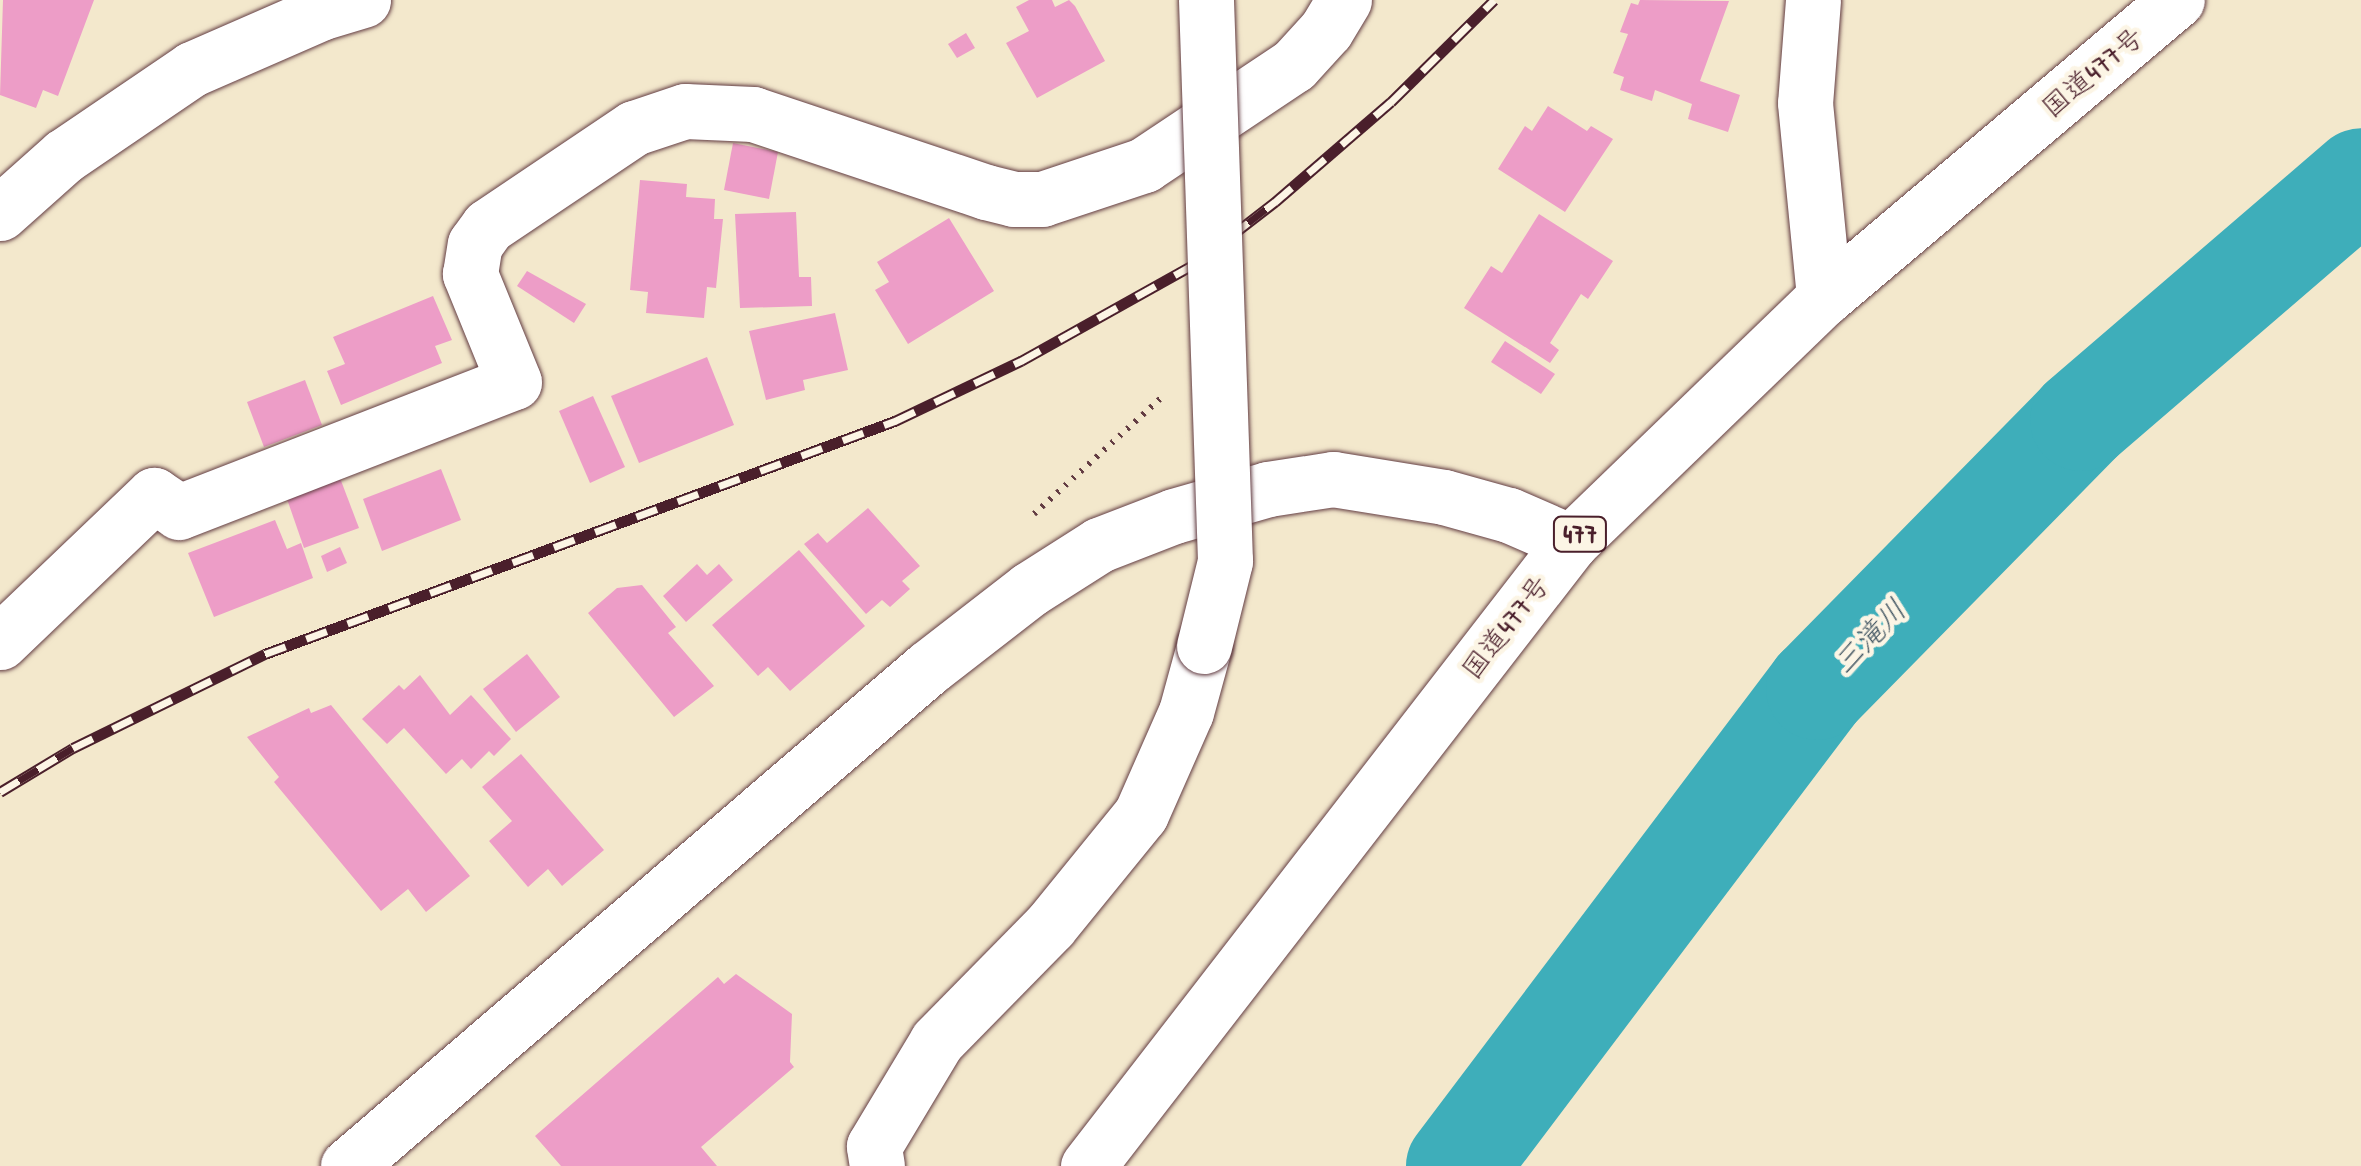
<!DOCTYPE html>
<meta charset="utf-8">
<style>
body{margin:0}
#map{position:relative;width:2361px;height:1166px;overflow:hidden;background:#f3e8cc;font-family:"Patrick Hand","Klee One",sans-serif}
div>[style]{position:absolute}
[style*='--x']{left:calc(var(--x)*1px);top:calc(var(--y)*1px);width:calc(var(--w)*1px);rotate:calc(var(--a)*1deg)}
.river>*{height:102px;margin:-51px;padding:0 51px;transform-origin:51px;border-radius:51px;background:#3eaeba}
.building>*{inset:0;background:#ed9dc7}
.path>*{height:6px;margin-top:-3px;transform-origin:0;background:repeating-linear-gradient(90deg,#633d43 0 2.5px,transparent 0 10.5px)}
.roads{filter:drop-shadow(0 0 2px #633d43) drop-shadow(0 0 2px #633d43)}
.minor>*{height:55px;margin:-27.5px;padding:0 27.5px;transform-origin:27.5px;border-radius:27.5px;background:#fff}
.tertiary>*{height:55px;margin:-27.5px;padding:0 27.5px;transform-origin:27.5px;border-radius:27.5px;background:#fff}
.trunk>*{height:55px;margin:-27.5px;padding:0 27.5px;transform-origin:27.5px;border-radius:27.5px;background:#fff}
.rail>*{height:11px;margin-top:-5.5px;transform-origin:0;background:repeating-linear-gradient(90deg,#fcf5e5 0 22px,#4a1f2b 0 44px);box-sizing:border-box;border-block:2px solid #4a1f2b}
.bridges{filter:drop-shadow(0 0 2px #633d43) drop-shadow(0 0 2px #633d43)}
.minor-bridge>*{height:55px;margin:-27.5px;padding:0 27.5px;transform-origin:27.5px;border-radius:27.5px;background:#fff}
span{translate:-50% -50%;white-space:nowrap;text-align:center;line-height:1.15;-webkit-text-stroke:9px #fcf5e5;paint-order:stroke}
.shield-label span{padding:2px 8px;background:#fcf5e5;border:2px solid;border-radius:8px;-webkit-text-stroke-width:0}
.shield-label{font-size:25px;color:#4a1f2b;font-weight:700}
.street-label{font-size:28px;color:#4a1f2b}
.water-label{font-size:30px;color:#455864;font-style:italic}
</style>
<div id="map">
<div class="river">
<div style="--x:1457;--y:1166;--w:598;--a:-52.96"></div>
<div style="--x:1817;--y:689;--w:377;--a:-45.5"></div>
<div style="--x:2081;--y:420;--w:369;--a:-40.7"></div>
</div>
<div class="building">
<div style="clip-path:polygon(3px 0,94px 0,58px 96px,43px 90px,36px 108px,0 95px)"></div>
<div style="clip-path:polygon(1029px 0,1052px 0,1055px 7px,1069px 0,1075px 6px,1105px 61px,1037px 98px,1006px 43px,1029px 31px,1016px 7px)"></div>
<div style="clip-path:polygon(1640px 0,1729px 1px,1700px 81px,1740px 95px,1728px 132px,1688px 119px,1692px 104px,1655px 90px,1652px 101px,1620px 90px,1624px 77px,1613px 73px,1628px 34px,1620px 32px,1631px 3px,1638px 5px)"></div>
<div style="clip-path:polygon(966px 33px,975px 48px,957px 58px,948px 44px)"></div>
<div style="clip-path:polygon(1548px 106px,1587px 131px,1591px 126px,1613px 139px,1565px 212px,1498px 169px,1525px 126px,1532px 131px)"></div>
<div style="clip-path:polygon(733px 143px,778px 152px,769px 199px,724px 190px)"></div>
<div style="clip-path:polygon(640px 180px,687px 184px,686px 197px,715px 199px,714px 219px,723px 219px,716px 288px,707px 287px,704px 318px,646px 313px,648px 292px,630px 290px)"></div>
<div style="clip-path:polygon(796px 212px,799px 277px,811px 277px,812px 306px,740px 308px,735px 214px)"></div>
<div style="clip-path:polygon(1539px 214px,1613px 261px,1588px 299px,1581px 294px,1550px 343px,1559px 350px,1550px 363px,1464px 308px,1491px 266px,1502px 273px)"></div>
<div style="clip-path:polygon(949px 218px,994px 291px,908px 344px,875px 290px,889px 282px,877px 262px)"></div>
<div style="clip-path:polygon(527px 271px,586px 304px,574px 323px,517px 286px)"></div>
<div style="clip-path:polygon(433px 296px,452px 340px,435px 346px,442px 363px,341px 405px,327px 371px,345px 364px,333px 337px)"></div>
<div style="clip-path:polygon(835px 313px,848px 370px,803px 380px,805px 390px,766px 400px,749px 331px)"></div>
<div style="clip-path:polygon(1505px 341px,1555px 374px,1541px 394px,1491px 362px)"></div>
<div style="clip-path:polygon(707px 357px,734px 425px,639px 463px,611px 396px)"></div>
<div style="clip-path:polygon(305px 380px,322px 425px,264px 447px,247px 402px)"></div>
<div style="clip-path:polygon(593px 396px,625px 467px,590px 483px,559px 411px)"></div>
<div style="clip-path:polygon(441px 469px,461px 520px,382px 551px,363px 499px)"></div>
<div style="clip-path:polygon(340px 478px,359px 528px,304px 548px,287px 499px)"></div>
<div style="clip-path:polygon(868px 508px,920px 566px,902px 581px,910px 589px,890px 607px,882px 600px,866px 614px,804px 544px,818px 533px,827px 543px)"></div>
<div style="clip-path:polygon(275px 520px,287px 549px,301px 543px,313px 578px,214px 617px,188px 553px)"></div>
<div style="clip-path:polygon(340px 547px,347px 563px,327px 572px,321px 556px)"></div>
<div style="clip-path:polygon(799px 550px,865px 626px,790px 691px,768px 667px,758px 676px,712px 625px)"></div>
<div style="clip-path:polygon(697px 564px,707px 575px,719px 564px,733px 580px,686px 622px,663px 596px)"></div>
<div style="clip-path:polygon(642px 585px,676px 627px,668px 633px,714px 686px,674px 717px,588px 613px,617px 588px)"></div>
<div style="clip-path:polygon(527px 654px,560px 697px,516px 732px,483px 689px)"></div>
<div style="clip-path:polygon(420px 675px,450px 715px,471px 695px,511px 739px,494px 756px,489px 751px,471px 769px,462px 759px,446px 774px,404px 728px,387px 744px,362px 719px,399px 685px,404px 690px)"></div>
<div style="clip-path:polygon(331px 705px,470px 876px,426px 912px,408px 889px,381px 911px,274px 782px,279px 777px,247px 737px,309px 708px,311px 713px)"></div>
<div style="clip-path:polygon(521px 754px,604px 850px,562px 886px,548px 869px,528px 887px,489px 841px,512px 821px,482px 787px)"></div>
<div style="clip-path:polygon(736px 974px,792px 1014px,790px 1062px,794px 1067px,701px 1147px,717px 1166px,561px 1166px,535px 1136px,718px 977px,724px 984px)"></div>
</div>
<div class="path">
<div style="--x:1034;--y:514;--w:172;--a:-42.4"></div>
</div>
<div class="roads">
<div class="minor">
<div style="--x:1813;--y:0;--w:103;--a:94.4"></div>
<div style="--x:1805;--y:103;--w:196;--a:84.4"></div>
<div style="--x:0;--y:642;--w:213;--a:-43.7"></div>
<div style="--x:154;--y:495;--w:30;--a:34"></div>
<div style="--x:179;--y:512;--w:359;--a:-21.2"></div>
<div style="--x:514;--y:382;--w:117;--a:-112.2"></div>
<div style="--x:470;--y:274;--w:30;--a:-81"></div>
<div style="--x:475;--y:244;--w:22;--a:-54"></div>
<div style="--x:488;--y:226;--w:176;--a:-33.9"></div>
<div style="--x:634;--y:128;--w:54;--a:-18.4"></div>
<div style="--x:685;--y:111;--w:68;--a:2.5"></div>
<div style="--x:753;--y:114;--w:246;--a:18.5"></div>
<div style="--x:986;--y:192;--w:29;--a:14"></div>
<div style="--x:1014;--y:199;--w:28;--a:0"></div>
<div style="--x:1042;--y:199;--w:108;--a:-18.4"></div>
<div style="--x:1144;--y:165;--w:180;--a:-33.7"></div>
<div style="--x:1294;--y:65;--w:47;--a:-47.6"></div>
<div style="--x:1326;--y:30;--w:35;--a:-59"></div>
<div style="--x:877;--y:1166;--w:20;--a:-99"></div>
<div style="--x:874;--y:1146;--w:122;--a:-59"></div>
<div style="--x:937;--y:1041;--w:161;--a:-45.5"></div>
<div style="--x:1050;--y:926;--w:144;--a:-50.9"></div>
<div style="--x:1141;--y:814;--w:111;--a:-66.2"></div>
<div style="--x:1186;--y:712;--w:68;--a:-74.7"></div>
</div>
<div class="tertiary">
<div style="--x:0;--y:213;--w:86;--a:-41.7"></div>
<div style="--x:64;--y:156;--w:155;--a:-34.2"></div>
<div style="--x:192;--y:69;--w:140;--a:-23.6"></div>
<div style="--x:320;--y:13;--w:45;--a:-16.8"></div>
<div style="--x:348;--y:1166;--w:764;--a:-40.65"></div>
<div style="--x:928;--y:668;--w:129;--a:-37.8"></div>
<div style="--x:1030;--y:589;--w:82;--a:-32.5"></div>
<div style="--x:1099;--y:545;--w:80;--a:-21.1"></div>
<div style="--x:1174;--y:516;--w:98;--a:-16"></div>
<div style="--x:1268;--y:489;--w:66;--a:-8.7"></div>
<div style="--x:1333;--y:479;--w:112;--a:9.2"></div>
<div style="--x:1444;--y:497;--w:67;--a:15.5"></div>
<div style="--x:1509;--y:515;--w:68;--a:23.5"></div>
</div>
<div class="trunk">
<div style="--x:1088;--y:1166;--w:789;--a:-52.26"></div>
<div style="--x:1571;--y:542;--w:351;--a:-44"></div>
<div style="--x:1824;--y:298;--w:462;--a:-40.2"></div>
</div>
</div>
<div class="rail">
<div style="--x:0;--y:792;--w:85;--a:-31.1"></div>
<div style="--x:73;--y:748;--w:214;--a:-26.1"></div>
<div style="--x:265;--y:654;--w:672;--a:-20.3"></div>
<div style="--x:895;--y:421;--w:140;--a:-25.5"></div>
<div style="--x:1021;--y:361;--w:201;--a:-29.2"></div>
<div style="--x:1196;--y:263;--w:100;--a:-37.7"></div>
<div style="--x:1275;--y:202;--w:153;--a:-40.8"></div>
<div style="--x:1391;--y:102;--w:145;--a:-44.7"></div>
</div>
<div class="bridges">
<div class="minor-bridge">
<div style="--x:1204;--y:646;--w:88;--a:-76.1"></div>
<div style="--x:1225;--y:561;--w:561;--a:-91.94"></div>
</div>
</div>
<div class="shield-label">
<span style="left:1580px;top:534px">477</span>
</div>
<div class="street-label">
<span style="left:2092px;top:72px;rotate:-40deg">国道477号</span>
<span style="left:1505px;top:627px;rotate:-52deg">国道477号</span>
</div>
<div class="water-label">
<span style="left:1869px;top:636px;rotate:-46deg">三滝川</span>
</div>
</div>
